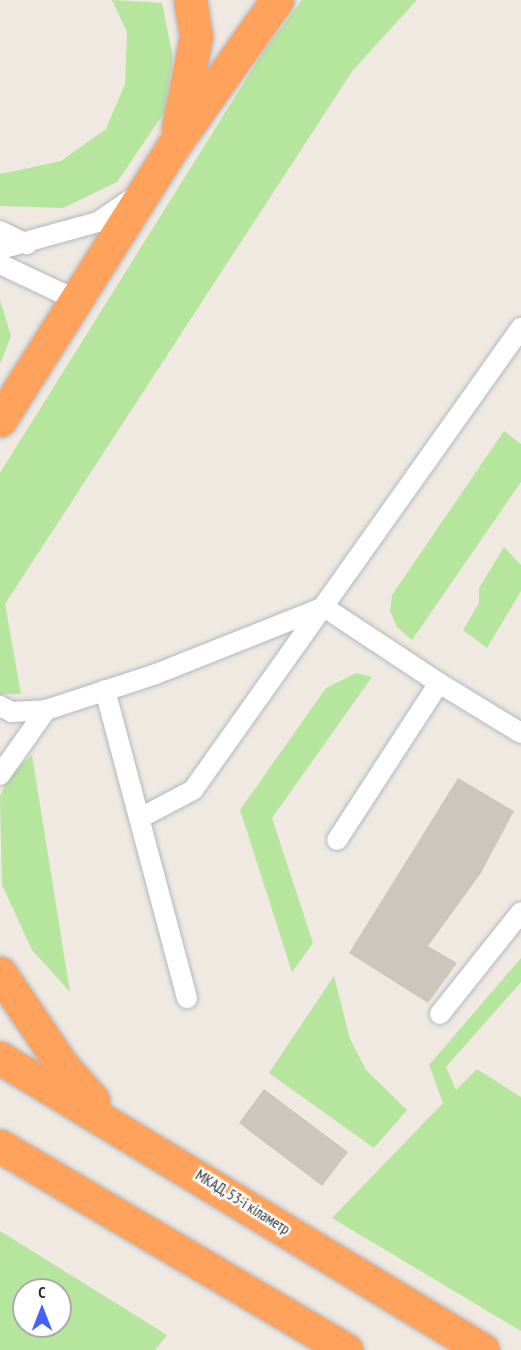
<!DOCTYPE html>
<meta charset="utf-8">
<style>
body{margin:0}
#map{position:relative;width:521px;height:1350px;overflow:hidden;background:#efe9e1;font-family:"PT Sans Narrow",sans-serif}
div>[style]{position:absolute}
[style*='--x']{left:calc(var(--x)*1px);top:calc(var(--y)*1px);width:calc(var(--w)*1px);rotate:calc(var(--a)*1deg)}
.green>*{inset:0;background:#b6e59e}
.building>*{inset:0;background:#cbc7bf}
.roads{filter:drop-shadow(0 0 2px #b4b7c1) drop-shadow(0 0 2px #b4b7c1)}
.lane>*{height:20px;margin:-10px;padding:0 10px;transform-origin:10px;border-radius:10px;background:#fff}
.highway>*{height:33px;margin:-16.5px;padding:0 16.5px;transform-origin:16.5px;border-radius:16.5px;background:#ffa35c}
span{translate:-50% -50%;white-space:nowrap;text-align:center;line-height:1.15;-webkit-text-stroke:5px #fff;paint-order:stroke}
.street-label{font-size:15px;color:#2e2e2e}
.north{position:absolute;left:12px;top:1278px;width:60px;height:60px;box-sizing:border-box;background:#fff;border:2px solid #ababab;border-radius:50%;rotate:0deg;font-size:16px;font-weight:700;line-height:24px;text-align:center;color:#2e2e2e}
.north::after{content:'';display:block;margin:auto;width:21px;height:27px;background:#4264fb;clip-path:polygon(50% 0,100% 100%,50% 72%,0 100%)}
</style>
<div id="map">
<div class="green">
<div style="clip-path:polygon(112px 0,162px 3px,173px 58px,164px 113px,117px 182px,63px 208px,0 206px,0 174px,61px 161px,106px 129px,125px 84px,127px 32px)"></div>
<div style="clip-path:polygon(302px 0,417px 0,353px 70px,5px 604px,21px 694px,0 694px,0 473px,263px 52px)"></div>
<div style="clip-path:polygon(0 300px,11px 336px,0 364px)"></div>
<div style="clip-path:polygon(504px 431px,521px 444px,521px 482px,412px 640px,397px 627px,390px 611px,392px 595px)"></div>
<div style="clip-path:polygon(504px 547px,521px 565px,521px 591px,487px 648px,463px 630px,479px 603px,479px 588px)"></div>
<div style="clip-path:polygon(356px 673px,372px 677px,272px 818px,313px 943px,292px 972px,240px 810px,326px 688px)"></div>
<div style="clip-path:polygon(32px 755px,70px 992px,32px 950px,2px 885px,0 796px,9px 776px)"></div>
<div style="clip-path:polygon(521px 958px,521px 982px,446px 1067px,456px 1090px,477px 1069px,521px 1097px,521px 1331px,332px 1218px,443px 1103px,429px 1065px)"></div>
<div style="clip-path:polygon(334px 976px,350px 1039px,366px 1070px,407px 1110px,374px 1148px,269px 1073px)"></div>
<div style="clip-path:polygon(evenodd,0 1231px,167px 1335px,155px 1350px,0 1350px,0 1231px,24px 1290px,60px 1290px,60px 1326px,24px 1326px,24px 1290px)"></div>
</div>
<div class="building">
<div style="clip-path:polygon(458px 778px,514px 811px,481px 873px,428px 946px,457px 963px,428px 1003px,349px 953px)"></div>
<div style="clip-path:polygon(264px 1089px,348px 1152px,322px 1186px,239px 1123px)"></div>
</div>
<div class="roads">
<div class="lane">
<div style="--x:0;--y:231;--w:30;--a:26"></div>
<div style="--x:0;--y:249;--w:102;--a:-15.4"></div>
<div style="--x:98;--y:222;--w:42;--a:-34.4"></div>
<div style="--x:0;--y:264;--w:84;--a:25.3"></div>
<div style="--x:324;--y:607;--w:138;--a:33.5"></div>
<div style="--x:439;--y:683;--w:187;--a:123"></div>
<div style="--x:439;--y:683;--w:96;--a:31.4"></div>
<div style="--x:105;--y:690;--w:319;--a:75.1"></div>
<div style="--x:0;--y:706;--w:13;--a:27"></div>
<div style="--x:12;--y:712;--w:34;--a:-3"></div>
<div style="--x:46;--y:710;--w:116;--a:-18.1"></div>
<div style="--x:156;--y:674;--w:181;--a:-21.7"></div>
<div style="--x:0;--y:775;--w:80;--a:-54.7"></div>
<div style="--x:140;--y:818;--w:60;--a:-27.8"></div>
<div style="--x:193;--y:790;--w:567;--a:-54.63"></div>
<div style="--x:440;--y:1014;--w:130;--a:-51.5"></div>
</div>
<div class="highway">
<div style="--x:178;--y:128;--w:93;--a:-78.8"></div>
<div style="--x:196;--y:37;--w:37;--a:-99"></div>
<div style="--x:0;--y:420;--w:325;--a:-57.7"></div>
<div style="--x:174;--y:145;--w:178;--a:-54.6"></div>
<div style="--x:0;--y:973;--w:111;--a:56"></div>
<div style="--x:62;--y:1065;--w:47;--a:48.5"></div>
<div style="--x:0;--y:1058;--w:564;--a:31.16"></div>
<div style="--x:0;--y:1146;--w:402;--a:30.5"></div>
</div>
</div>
<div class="street-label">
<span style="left:243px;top:1202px;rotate:32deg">МКАД, 53-і кіламетр</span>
</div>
<div class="north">С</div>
</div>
